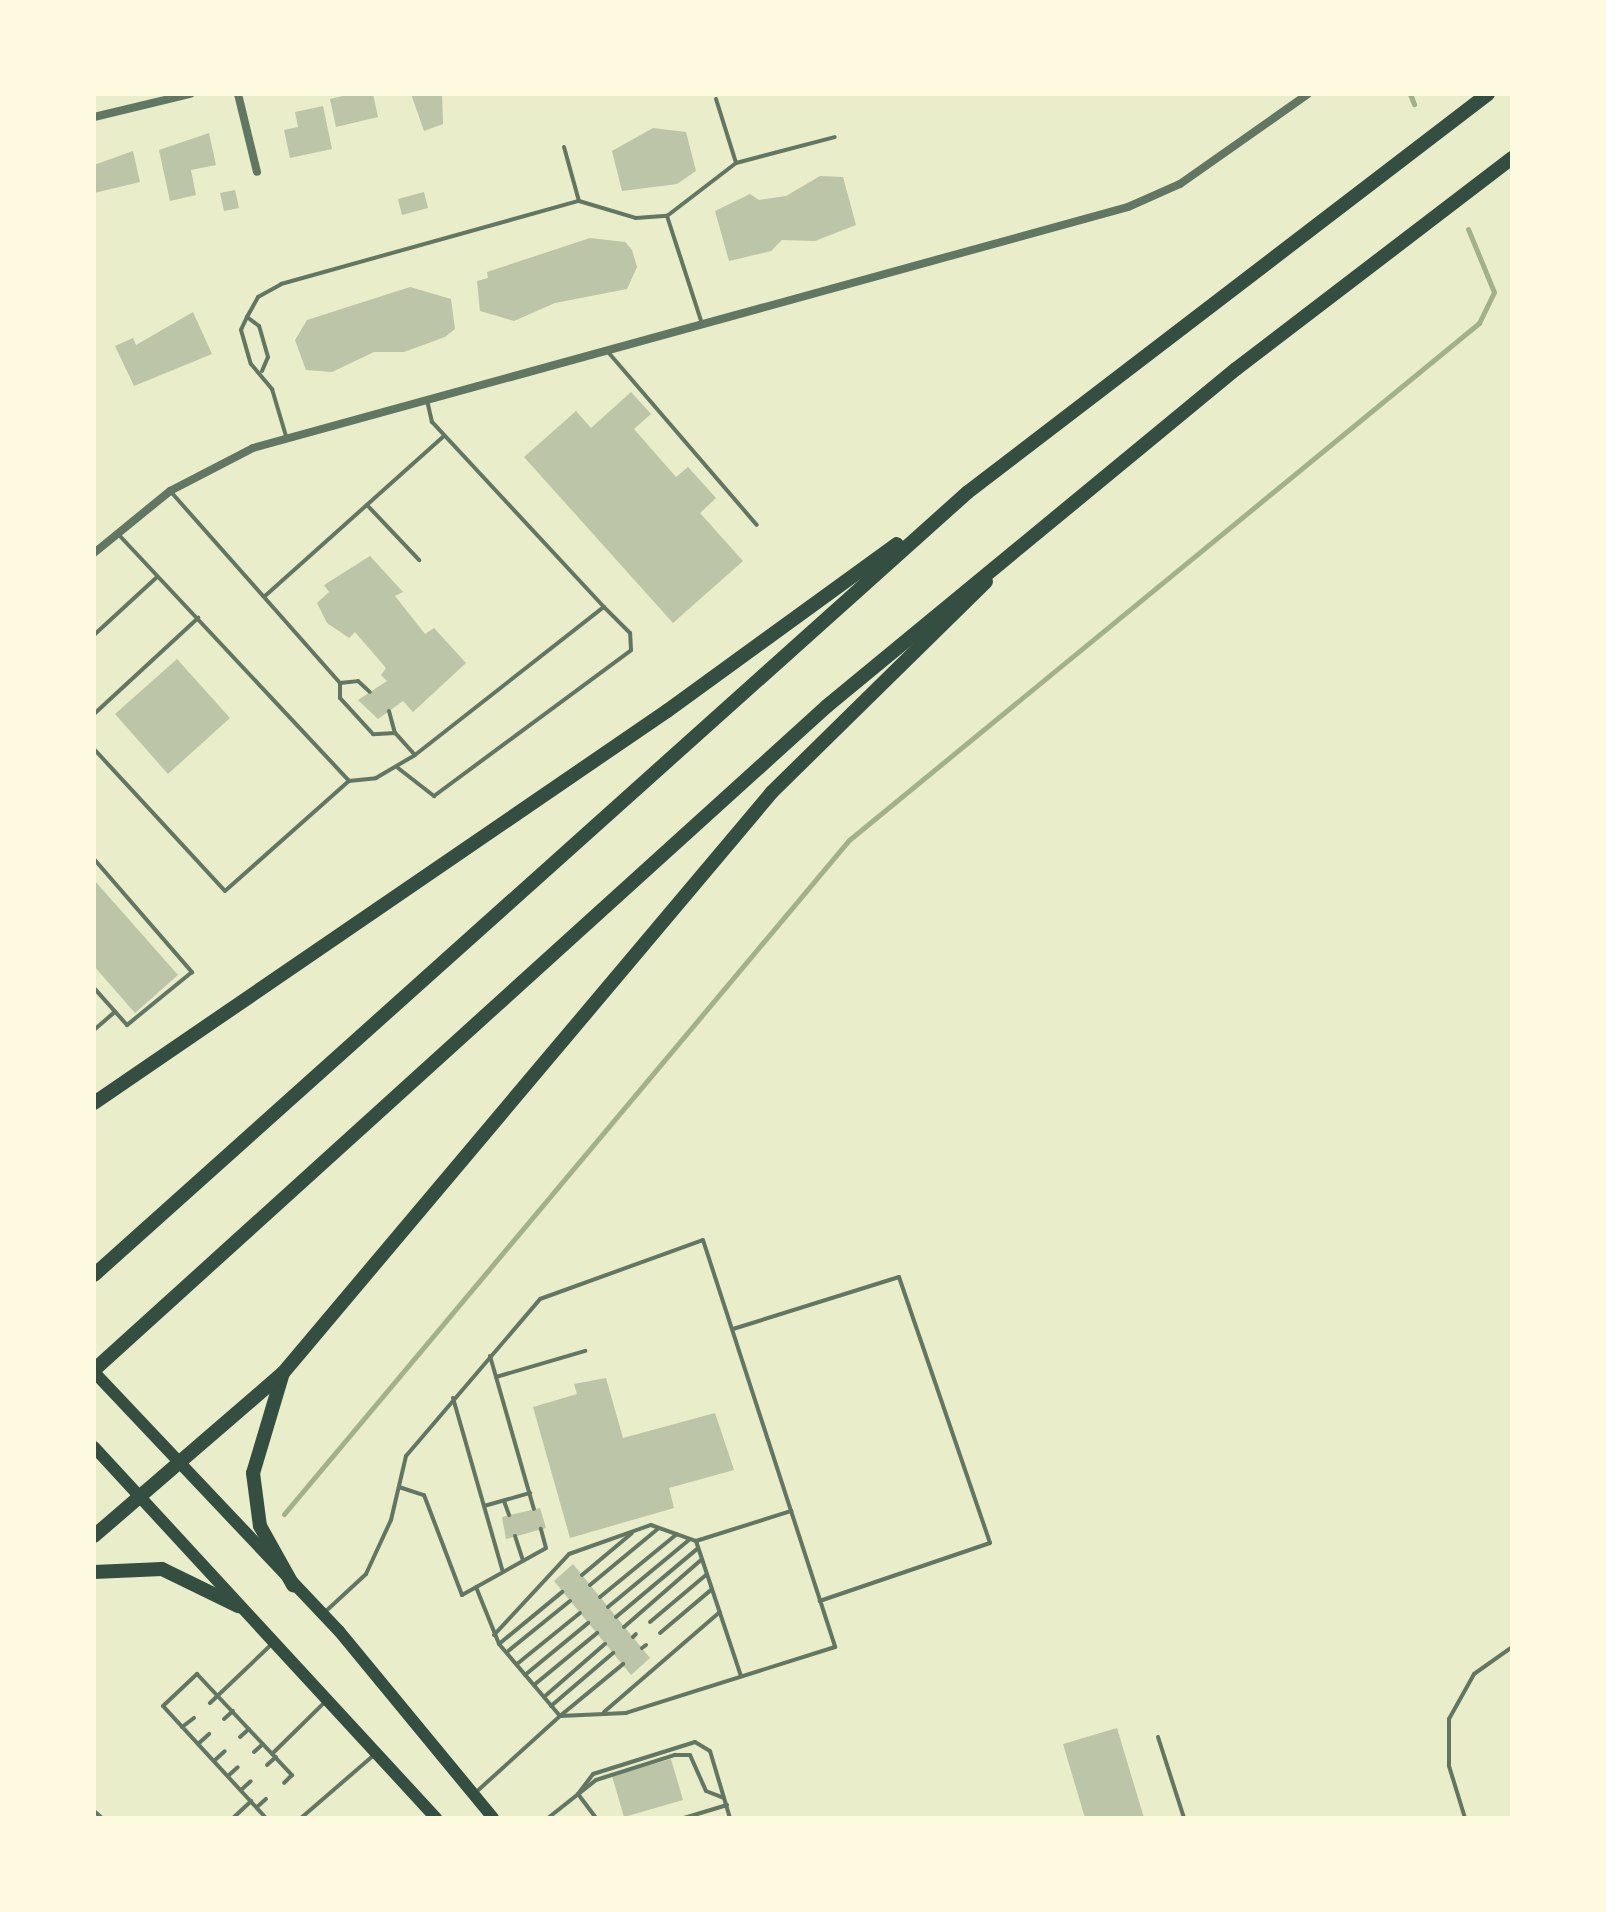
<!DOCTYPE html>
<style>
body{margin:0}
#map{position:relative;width:1606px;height:1912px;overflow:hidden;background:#e9edc9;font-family:Montserrat,sans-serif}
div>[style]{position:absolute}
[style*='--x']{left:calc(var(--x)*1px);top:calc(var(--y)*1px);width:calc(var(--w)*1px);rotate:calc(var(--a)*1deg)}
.stream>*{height:5px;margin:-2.5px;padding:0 2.5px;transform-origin:2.5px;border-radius:2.5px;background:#a3b18a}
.building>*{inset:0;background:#bcc5a7}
.service>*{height:4px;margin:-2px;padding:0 2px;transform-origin:2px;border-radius:2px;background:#617663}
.minor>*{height:8px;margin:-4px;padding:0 4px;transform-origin:4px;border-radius:4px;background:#617663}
.primary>*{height:12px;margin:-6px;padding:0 6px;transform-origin:6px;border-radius:6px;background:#344e41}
.motorway>*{height:14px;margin:-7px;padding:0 7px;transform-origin:7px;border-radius:7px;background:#344e41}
span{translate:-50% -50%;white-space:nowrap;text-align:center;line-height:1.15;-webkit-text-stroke:8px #fefae0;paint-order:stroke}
.frame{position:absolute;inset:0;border:96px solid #fefae0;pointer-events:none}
</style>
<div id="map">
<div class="stream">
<div style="--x:1410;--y:94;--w:11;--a:68"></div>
<div style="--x:284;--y:1514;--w:879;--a:-50.03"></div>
<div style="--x:849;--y:840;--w:815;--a:-39.37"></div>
<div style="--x:1479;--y:323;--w:34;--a:-64"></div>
<div style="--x:1494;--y:292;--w:68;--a:-112.4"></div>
</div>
<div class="building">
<div style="clip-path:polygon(351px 94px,373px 94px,378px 117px,336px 127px,330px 99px)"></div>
<div style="clip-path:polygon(411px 94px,442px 94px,443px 124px,424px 131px)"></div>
<div style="clip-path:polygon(323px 106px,332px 149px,290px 158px,284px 130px,298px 127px,295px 112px)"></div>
<div style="clip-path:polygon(653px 128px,686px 132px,696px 171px,677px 184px,622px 191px,612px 151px)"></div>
<div style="clip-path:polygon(209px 133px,216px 165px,191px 170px,196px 195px,170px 201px,159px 150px)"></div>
<div style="clip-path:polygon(133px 151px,140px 182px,94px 193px,94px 165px)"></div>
<div style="clip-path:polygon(820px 176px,843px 177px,856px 225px,815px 241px,782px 240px,771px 251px,729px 261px,715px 211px,750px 194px,759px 200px,786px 196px)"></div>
<div style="clip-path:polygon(235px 190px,239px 208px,224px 211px,220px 193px)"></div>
<div style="clip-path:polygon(424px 192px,428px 208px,402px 215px,398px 199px)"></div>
<div style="clip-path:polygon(590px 238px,625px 242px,632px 250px,637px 267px,627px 289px,555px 303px,514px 321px,480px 311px,477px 281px,488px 278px,487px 272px)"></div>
<div style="clip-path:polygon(410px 287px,451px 299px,455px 329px,445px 337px,404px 352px,374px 352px,332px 372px,306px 370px,295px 340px,307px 320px)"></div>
<div style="clip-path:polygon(193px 312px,212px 354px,134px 386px,115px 346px,133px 338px,136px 345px)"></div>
<div style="clip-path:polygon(631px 392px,651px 414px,634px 429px,676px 477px,688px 467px,716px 498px,700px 513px,743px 561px,673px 623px,524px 457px,576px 411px,591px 428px)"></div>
<div style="clip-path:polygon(370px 556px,403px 592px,395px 596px,425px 634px,434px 628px,466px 663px,413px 712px,403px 701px,378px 719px,358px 700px,387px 681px,381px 675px,386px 668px,355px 632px,349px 638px,327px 623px,317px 603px,329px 592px,324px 585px)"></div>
<div style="clip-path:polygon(177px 659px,230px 718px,168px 774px,115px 714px)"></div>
<div style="clip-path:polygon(94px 880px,178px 975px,135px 1013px,94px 966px)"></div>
<div style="clip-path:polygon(606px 1378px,623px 1438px,715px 1413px,734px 1470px,669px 1488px,674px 1508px,570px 1538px,533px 1407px,577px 1394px,574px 1384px)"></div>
<div style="clip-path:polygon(540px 1508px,546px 1528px,506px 1539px,502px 1517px)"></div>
<div style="clip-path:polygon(573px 1564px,650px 1658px,631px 1675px,554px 1581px)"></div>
<div style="clip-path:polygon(1117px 1728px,1144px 1818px,1085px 1818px,1063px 1744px)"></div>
<div style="clip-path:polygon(671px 1759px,683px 1800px,624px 1817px,612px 1776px)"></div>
</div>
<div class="service">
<div style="--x:716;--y:99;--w:67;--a:72.6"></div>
<div style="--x:564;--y:147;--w:56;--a:74.5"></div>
<div style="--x:667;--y:216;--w:114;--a:72"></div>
<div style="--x:247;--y:317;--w:23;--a:-61"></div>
<div style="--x:258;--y:297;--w:26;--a:-29"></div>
<div style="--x:281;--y:284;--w:309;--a:-15.6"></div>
<div style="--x:579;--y:201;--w:59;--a:16.6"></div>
<div style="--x:636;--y:218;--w:31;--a:-4"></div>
<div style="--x:667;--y:216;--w:87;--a:-37.5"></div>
<div style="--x:736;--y:163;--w:102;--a:-14.7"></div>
<div style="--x:608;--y:352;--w:228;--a:49.3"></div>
<div style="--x:262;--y:371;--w:15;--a:-67"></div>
<div style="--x:268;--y:357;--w:32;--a:-106"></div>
<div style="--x:259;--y:326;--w:15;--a:-143"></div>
<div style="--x:247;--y:317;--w:14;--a:115"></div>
<div style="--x:241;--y:330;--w:35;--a:74"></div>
<div style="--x:251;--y:364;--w:33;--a:50"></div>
<div style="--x:272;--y:389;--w:49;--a:73.4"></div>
<div style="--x:367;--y:505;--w:76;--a:46.6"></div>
<div style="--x:119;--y:535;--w:337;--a:46.9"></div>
<div style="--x:265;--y:596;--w:240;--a:-41.8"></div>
<div style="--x:94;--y:635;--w:86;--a:-42.6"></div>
<div style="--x:340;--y:683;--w:18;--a:-6"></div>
<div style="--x:358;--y:681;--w:16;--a:43"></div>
<div style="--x:389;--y:711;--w:23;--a:75"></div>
<div style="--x:94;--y:714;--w:142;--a:-42.7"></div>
<div style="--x:94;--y:749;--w:193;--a:47.3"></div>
<div style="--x:225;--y:891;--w:166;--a:-41.6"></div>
<div style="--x:349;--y:781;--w:27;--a:-6"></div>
<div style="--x:376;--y:778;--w:45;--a:-30.5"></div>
<div style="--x:415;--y:755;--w:30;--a:-132"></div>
<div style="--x:395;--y:733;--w:22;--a:177"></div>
<div style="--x:373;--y:734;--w:49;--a:-132.5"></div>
<div style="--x:340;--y:698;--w:15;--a:-90"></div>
<div style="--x:340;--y:683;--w:256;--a:-131.5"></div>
<div style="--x:415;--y:755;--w:240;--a:-38.1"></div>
<div style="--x:604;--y:607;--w:253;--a:-132.9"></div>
<div style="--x:432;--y:422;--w:22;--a:-103"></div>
<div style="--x:398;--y:768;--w:46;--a:37.9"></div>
<div style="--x:434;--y:796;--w:245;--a:-36.5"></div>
<div style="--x:631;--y:650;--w:17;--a:-93"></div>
<div style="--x:630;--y:633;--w:37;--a:-135"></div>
<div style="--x:94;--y:859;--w:150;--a:49.1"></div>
<div style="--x:192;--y:972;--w:84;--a:140.8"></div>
<div style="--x:127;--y:1025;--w:50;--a:-131.7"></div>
<div style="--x:94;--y:1030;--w:28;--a:-41"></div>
<div style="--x:733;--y:1329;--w:174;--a:-17.4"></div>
<div style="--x:899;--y:1277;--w:281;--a:71.1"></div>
<div style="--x:990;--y:1543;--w:180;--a:161.2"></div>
<div style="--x:490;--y:1356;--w:159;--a:74"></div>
<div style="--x:496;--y:1377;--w:93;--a:-16.3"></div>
<div style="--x:453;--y:1398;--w:181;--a:74"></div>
<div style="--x:399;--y:1487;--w:26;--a:18"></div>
<div style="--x:424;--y:1495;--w:107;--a:69.2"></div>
<div style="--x:462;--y:1595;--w:96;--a:-29.2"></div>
<div style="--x:546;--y:1548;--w:20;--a:-105"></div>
<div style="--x:504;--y:1501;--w:15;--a:70"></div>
<div style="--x:484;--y:1506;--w:48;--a:-15.8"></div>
<div style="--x:515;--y:1536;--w:26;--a:72"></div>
<div style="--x:696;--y:1541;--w:100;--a:-17.5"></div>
<div style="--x:582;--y:1575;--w:65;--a:-40"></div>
<div style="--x:590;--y:1585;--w:89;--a:-39.6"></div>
<div style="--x:476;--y:1587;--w:61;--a:68"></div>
<div style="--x:499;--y:1644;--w:94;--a:49.7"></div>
<div style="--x:560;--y:1716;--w:82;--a:-39.5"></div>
<div style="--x:600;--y:1597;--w:99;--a:-39.3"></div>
<div style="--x:608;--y:1607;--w:105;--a:-39.6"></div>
<div style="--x:325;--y:1612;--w:56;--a:-42.8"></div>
<div style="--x:366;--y:1574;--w:60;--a:-65.2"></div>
<div style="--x:391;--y:1520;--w:66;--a:-76.8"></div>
<div style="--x:406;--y:1456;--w:206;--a:-49.5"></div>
<div style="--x:540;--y:1299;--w:173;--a:-19.9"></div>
<div style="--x:703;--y:1240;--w:428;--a:72"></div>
<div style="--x:835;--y:1647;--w:219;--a:162.5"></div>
<div style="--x:626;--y:1713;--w:66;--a:177.4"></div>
<div style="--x:560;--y:1716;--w:115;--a:137.8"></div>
<div style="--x:616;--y:1617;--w:106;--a:-40"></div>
<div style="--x:650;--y:1622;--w:73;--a:-40"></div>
<div style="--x:624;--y:1627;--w:102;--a:-41"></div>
<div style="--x:660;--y:1633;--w:68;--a:-40.2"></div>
<div style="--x:494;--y:1635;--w:110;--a:-47.2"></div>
<div style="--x:569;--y:1554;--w:87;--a:-19.5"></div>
<div style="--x:651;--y:1525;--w:48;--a:19.6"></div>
<div style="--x:696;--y:1541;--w:142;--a:71.6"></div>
<div style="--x:633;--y:1637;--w:4;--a:-45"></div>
<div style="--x:499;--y:1644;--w:82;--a:-39.5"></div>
<div style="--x:642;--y:1648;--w:5;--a:-37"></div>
<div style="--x:507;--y:1652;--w:81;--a:-39"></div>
<div style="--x:517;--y:1664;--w:81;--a:-39"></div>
<div style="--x:525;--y:1675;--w:82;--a:-39.5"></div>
<div style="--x:534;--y:1685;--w:82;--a:-39.5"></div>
<div style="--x:544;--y:1697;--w:81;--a:-41"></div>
<div style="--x:210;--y:1703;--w:84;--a:-43.6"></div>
<div style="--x:551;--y:1706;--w:82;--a:-40.5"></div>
<div style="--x:604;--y:1712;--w:153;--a:-40.8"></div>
<div style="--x:224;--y:1719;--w:12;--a:-42"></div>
<div style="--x:182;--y:1727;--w:15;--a:-37"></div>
<div style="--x:240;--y:1737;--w:12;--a:-42"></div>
<div style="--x:1158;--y:1737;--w:85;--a:72.2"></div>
<div style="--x:198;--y:1744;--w:15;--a:-42"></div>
<div style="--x:254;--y:1752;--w:12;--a:-42"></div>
<div style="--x:272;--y:1754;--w:74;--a:-44.5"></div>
<div style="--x:215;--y:1760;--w:13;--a:-42"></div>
<div style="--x:267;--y:1765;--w:12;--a:-42"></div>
<div style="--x:228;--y:1776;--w:13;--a:-42"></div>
<div style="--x:241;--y:1790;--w:13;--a:-42"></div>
<div style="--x:578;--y:1794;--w:25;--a:-53"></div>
<div style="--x:593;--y:1774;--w:107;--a:-17.4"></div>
<div style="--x:695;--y:1742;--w:17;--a:31"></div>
<div style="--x:710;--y:1751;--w:70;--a:73.4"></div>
<div style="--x:578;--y:1794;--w:30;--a:53"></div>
<div style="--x:257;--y:1807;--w:12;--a:-42"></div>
<div style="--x:94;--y:1811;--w:11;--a:41"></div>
<div style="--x:233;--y:1818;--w:25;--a:-43"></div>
<div style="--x:266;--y:1818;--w:152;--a:-132.6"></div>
<div style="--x:163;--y:1706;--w:47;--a:-43.3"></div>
<div style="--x:197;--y:1674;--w:139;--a:46.8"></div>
<div style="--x:292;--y:1775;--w:11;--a:135"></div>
<div style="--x:301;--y:1818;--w:96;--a:-40.8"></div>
<div style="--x:548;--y:1818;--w:61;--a:-38.4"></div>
<div style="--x:596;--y:1780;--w:83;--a:-17.6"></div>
<div style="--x:675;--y:1755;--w:15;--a:0"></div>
<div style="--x:690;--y:1755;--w:39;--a:66"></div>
<div style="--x:706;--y:1791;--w:19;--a:21"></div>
<div style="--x:684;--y:1818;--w:45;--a:-16.8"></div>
<div style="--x:1465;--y:1818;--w:54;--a:-107.1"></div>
<div style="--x:1449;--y:1766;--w:47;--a:-90"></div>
<div style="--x:1449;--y:1719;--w:51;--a:-60.9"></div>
<div style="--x:1474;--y:1674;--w:47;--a:-35.4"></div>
</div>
<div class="minor">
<div style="--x:238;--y:94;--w:80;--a:76.3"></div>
<div style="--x:94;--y:117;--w:99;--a:-13.5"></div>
<div style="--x:94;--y:553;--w:98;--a:-39.2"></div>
<div style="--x:170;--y:491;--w:93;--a:-27.4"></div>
<div style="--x:253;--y:448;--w:908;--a:-15.4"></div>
<div style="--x:1128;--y:207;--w:57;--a:-23.9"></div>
<div style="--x:1180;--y:184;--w:156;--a:-35.1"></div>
</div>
<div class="primary">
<div style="--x:94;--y:1372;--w:357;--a:46.6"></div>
<div style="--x:339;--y:1631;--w:242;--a:50.5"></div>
<div style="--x:94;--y:1447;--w:505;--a:47.33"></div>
</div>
<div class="motorway">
<div style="--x:94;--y:1103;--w:694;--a:-34.38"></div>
<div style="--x:667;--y:711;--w:284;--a:-36"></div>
<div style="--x:94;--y:1275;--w:1173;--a:-41.86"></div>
<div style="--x:968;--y:492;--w:655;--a:-37.43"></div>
<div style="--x:94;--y:1370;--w:989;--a:-42.17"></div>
<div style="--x:827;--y:706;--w:530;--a:-39.49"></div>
<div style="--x:1236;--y:369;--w:347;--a:-37.4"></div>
<div style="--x:282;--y:1376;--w:101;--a:106.6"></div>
<div style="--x:253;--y:1473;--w:53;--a:82.5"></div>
<div style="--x:260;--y:1526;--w:68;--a:60.8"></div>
<div style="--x:94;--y:1536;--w:250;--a:-40.8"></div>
<div style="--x:283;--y:1373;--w:759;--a:-49.91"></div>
<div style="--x:772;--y:792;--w:300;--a:-44.5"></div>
<div style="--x:94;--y:1572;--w:68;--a:-2.5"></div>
<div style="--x:162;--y:1569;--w:85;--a:26"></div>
</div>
<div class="frame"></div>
</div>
